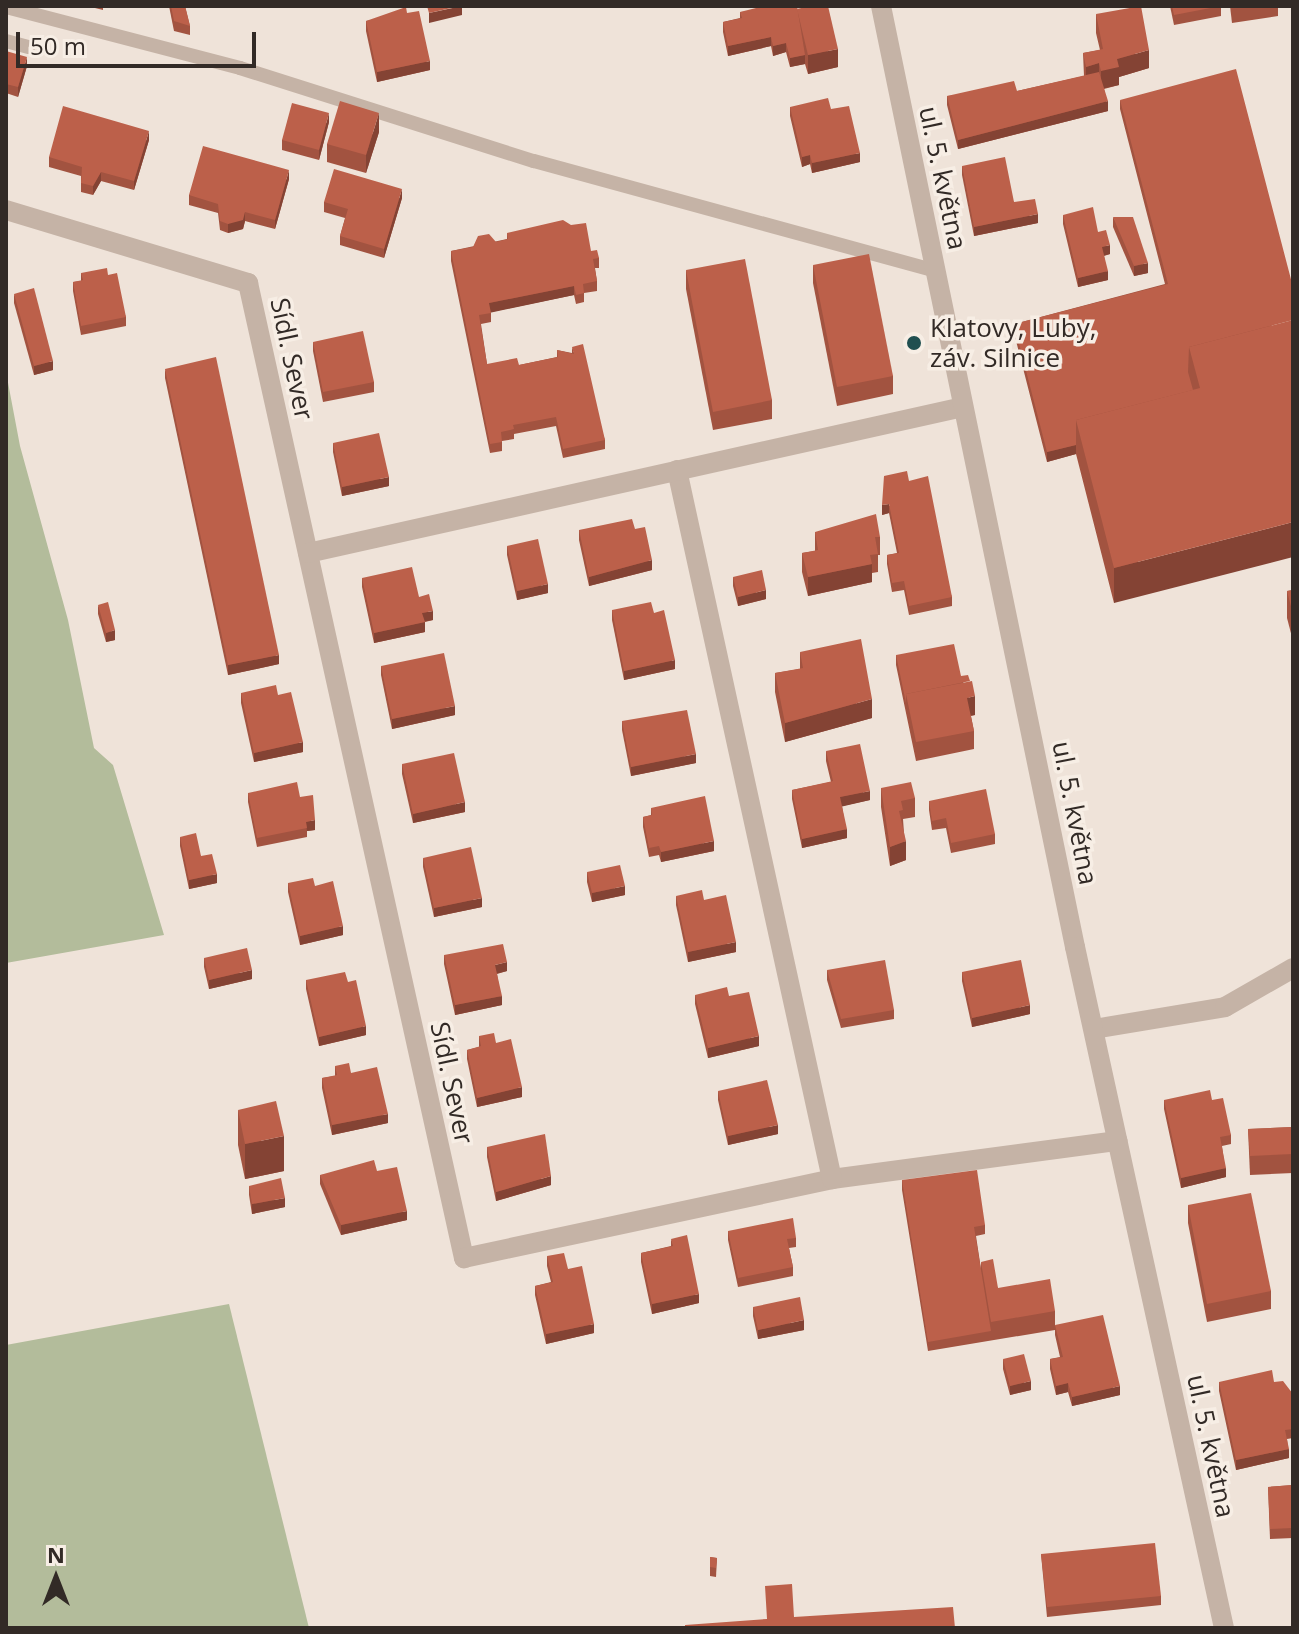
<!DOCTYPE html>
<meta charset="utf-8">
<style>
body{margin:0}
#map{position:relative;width:1299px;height:1634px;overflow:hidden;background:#efe3d9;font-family:"Open Sans",sans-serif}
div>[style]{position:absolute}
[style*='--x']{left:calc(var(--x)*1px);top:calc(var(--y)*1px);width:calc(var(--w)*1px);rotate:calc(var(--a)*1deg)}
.green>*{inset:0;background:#b3bc9b}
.service>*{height:14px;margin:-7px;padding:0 7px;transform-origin:7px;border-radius:7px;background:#c5b3a6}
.minor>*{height:20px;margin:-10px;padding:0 10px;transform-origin:10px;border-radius:10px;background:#c5b3a6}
.tertiary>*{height:20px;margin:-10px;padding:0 10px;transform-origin:10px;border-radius:10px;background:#c5b3a6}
.wall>*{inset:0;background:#a25340}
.shaded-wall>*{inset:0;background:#844334}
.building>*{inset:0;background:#bc604a}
.dots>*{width:22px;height:22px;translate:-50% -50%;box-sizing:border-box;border:4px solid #f7eee5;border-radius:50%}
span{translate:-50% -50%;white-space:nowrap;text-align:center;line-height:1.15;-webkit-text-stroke:7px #f7eee5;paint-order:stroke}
.street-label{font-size:26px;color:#322a26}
.poi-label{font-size:26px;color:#322a26}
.left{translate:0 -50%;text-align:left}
.frame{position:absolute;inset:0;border:8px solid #322a26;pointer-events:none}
.north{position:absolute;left:16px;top:1538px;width:80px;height:80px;-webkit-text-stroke:6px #f7eee5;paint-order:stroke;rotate:0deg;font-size:22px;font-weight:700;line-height:32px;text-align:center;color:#322a26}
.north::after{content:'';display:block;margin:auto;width:28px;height:36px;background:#322a26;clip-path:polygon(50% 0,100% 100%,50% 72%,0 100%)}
.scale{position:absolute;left:16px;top:32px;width:240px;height:36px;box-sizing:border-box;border:4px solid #322a26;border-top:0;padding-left:10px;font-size:24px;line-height:28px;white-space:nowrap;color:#322a26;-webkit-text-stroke:6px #f7eee5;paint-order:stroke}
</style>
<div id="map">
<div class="green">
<div style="clip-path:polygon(6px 372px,20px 446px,68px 620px,94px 748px,113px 765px,164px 935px,6px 963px)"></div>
<div style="clip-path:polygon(229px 1304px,309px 1628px,6px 1628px,6px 1345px)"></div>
</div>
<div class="service">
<div style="--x:6;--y:7;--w:242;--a:14.6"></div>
<div style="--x:240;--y:68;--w:308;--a:17.6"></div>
<div style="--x:534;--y:161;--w:417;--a:15.3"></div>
<div style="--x:6;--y:41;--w:23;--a:15"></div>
</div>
<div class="minor">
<div style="--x:6;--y:210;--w:253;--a:16.8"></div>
<div style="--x:248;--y:283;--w:999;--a:77.51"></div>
<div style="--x:464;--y:1258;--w:376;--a:-12.1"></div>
<div style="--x:832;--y:1179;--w:288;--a:-7.6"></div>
<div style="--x:677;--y:470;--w:726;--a:77.67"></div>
<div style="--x:308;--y:553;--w:671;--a:-12.57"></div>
<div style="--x:1094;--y:1029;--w:133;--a:-9.5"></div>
<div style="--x:1225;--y:1007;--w:78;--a:-29.8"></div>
</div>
<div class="tertiary">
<div style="--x:881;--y:6;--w:961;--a:78.35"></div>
<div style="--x:1075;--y:947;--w:697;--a:77.66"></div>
</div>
<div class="wall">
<div style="clip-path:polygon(87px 6px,103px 6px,103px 10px)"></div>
<div style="clip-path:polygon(169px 6px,185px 6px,190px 26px,190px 35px,174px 31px)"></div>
<div style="clip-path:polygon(1170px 6px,1221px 6px,1221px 16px,1174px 25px)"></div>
<div style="clip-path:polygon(1230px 6px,1278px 6px,1278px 16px,1232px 23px)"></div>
<div style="clip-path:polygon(797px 9px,838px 67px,808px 74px,805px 64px,790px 67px,786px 52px,773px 56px,771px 46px,728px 56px,723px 32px,723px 22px,740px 18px,740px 12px)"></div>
<div style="clip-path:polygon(407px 13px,430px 70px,377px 82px,366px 31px,366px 21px)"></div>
<div style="clip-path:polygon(1096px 14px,1149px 68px,1119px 77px,1119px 85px,1104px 89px,1108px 111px,958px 149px,947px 105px,947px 96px,1017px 91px,1084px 76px,1083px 53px,1100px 50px,1096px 33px)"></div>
<div style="clip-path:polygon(6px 51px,27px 66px,18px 97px,6px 93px)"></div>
<div style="clip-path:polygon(1120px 100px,1293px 288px,1114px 603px,1076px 454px,1047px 462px,1014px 333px,1014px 324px,1165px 284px,1120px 109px)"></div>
<div style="clip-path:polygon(790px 107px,831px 109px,860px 162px,812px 173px,810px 164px,802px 167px,790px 116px)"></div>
<div style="clip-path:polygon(329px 122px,319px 160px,282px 150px,282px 140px)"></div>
<div style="clip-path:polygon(379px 132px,366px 173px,327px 162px,327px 144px)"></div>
<div style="clip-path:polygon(149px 140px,134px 190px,101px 181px,93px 195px,81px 192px,81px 176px,49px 167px,49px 157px)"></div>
<div style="clip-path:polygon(962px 166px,1014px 202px,1038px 223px,974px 236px,962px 175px)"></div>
<div style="clip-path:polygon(289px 179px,275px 229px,245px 221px,243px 229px,228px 233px,220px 230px,218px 213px,189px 205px,189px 195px)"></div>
<div style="clip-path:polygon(402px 198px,384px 258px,340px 245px,340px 236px,345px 218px,324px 212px,324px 202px)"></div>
<div style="clip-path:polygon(1063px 215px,1098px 232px,1110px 254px,1104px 256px,1108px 280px,1078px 287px,1063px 224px)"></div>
<div style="clip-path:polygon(1113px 217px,1148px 273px,1134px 276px,1113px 227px)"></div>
<div style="clip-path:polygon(507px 233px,591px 251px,599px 258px,599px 268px,595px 268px,597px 281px,597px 291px,584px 293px,584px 302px,576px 304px,574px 295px,491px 312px,491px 322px,481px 324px,487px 364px,519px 365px,557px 357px,557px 350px,572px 353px,572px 347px,605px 440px,605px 449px,563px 458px,556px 426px,514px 434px,514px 439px,502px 441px,502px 451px,490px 453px,451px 261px,451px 251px,507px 239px)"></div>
<div style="clip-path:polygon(813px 265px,893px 376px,893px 394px,837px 406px,813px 283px)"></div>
<div style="clip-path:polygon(686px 270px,772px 400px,772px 419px,713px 430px,686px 289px)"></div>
<div style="clip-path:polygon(81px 273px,108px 275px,126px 317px,126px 326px,81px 335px,73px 291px,73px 282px,81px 281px)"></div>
<div style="clip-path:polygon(14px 294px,53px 370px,34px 375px,14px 303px)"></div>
<div style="clip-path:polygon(313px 342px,374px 382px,374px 392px,323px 402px,313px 351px)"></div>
<div style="clip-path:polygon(165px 369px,279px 664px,228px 675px,165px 378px)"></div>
<div style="clip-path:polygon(333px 443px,389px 486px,342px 496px,333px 452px)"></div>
<div style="clip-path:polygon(909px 481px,952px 597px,952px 606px,909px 615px,904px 590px,892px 592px,887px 564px,887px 555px,897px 553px,889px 513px,882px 515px)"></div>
<div style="clip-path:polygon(635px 529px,652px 570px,589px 586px,579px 540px,579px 530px)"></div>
<div style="clip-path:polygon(815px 532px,880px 537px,880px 555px,878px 555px,878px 572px,872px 573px,872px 582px,808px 596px,802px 572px,802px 553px,815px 551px)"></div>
<div style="clip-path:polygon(507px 546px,548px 593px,517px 600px,507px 555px)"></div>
<div style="clip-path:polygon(733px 577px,766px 599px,738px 606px,733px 586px)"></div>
<div style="clip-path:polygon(362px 578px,419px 597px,433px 620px,425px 622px,425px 632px,374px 643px,362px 587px)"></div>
<div style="clip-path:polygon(1293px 590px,1293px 641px,1287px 618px,1287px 591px)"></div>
<div style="clip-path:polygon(98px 605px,115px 640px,106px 642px,98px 614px)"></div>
<div style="clip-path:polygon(612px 610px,654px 613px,675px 669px,624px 680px,612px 620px)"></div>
<div style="clip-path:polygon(800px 652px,872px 718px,785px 742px,775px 692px,775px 673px,800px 669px)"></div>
<div style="clip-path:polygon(896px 655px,961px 676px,975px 715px,971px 716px,974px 731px,974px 749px,916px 761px,896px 665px)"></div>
<div style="clip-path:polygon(381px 666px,455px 715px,392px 729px,381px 675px)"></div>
<div style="clip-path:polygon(241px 693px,278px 695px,303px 752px,254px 762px,241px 703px)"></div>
<div style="clip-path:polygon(622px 721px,696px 763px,631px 776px,622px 730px)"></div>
<div style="clip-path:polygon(826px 751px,870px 800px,842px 806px,847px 838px,802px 848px,792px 799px,792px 790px,831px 782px,826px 761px)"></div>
<div style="clip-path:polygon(402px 764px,465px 812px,413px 823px,402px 774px)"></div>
<div style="clip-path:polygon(881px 788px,915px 798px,915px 817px,903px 819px,906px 860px,890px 866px,881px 807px)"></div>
<div style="clip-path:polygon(248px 793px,300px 797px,315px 830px,307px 831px,307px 837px,257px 847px,248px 802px)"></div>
<div style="clip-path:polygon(929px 801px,995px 834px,995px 844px,951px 853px,946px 828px,932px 830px,929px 810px)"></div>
<div style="clip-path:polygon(651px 808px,714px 851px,661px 862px,659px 855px,649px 857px,643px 827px,643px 817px,651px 815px)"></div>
<div style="clip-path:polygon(180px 837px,201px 856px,217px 883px,189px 889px,180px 846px)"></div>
<div style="clip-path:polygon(423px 858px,482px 907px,434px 917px,423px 867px)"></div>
<div style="clip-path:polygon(587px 872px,625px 895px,592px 902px,587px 882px)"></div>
<div style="clip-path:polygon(288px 883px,315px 886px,343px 935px,300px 945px,288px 892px)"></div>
<div style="clip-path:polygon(676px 896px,736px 952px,688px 962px,676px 905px)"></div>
<div style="clip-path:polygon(444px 955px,507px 971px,497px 974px,502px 1005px,455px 1015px,444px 964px)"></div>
<div style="clip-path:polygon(204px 958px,252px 979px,209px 989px,204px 967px)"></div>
<div style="clip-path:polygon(827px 970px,894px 1010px,894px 1019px,841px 1028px,827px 980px)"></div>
<div style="clip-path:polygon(962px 972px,1030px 1014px,972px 1027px,962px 981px)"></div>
<div style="clip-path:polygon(306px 980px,348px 982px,366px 1035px,319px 1046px,306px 989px)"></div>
<div style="clip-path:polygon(695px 995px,759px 1046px,708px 1058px,695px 1004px)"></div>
<div style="clip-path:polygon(479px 1036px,496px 1043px,522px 1097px,477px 1107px,467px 1059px,467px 1050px,479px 1047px)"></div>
<div style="clip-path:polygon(335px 1066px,351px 1073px,388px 1123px,332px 1135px,322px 1088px,322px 1078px,335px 1076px)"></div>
<div style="clip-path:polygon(718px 1091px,778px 1134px,728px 1145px,718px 1100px)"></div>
<div style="clip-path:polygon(1164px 1100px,1212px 1100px,1231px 1135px,1231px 1144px,1222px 1146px,1226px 1177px,1181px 1188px,1164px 1109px)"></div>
<div style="clip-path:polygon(238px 1110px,284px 1171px,245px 1179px,238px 1145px)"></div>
<div style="clip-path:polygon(1293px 1127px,1293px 1173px,1250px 1175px,1248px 1129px)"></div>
<div style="clip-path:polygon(487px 1147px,551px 1185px,496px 1201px,487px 1157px)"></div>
<div style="clip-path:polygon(377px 1171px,407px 1220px,341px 1235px,320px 1184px,320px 1175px)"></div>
<div style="clip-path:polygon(902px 1180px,985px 1225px,985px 1234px,976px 1236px,981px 1269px,981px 1262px,998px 1288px,1055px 1311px,1055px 1330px,928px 1351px,902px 1190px)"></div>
<div style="clip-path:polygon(249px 1186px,285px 1207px,252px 1214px,249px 1195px)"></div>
<div style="clip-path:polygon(1188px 1205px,1271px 1291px,1271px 1309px,1207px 1322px,1188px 1223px)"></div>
<div style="clip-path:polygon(728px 1231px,796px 1238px,796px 1247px,789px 1248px,793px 1267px,793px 1276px,738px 1287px,728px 1240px)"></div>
<div style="clip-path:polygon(671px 1239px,699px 1303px,652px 1314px,641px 1262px,641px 1253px,671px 1246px)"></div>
<div style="clip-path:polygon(547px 1256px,568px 1269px,594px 1333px,546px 1344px,535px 1295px,535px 1286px,551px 1282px,547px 1266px)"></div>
<div style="clip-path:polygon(753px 1307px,804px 1330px,758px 1339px,753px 1316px)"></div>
<div style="clip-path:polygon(1055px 1325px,1120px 1395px,1072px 1406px,1068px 1392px,1056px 1395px,1050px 1369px,1050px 1359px,1060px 1357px,1055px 1335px)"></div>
<div style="clip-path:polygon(1003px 1359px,1031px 1390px,1010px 1395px,1003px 1369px)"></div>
<div style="clip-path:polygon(1219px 1382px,1274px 1382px,1293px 1394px,1293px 1438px,1287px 1439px,1289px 1458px,1236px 1470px,1219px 1391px)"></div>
<div style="clip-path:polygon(1293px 1485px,1293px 1538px,1270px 1539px,1268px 1487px)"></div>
<div style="clip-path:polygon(1041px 1554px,1161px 1596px,1161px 1605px,1047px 1617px)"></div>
<div style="clip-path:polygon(710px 1557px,717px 1558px,716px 1577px,710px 1576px)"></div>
</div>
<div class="shaded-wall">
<div style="clip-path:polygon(462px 6px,462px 15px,429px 23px,429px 13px)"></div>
<div style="clip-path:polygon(771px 37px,771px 46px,728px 56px,728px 46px)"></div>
<div style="clip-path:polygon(786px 43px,786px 52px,773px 56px,773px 46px)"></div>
<div style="clip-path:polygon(838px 49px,838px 67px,808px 74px,808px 55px)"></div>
<div style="clip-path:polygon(1149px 50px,1149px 68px,1119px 77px,1119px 85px,1101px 89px,1101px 71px,1117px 59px)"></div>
<div style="clip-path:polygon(805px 55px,805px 64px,790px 67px,790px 58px)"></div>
<div style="clip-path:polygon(27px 57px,27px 66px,18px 97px,18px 87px)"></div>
<div style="clip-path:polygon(430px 61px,430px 70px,377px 82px,377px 72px)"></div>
<div style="clip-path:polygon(1099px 63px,1099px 81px,1086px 85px,1086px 67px)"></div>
<div style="clip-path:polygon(1108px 101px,1108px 111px,958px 149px,958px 140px)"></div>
<div style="clip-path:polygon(329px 113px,329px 122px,319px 160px,319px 150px)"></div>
<div style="clip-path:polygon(379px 113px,379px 132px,366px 173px,366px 155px)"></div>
<div style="clip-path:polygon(149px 131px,149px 140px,134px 190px,134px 181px)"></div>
<div style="clip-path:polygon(860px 153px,860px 162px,812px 173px,812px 163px)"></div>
<div style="clip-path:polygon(810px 155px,810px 164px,802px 167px,802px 157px)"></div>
<div style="clip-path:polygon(289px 170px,289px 179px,275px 229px,275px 220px)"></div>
<div style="clip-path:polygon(101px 172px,101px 181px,93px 195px,93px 186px)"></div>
<div style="clip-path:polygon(402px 189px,402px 198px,384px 258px,384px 249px)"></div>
<div style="clip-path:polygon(245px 212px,245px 221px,243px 229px,228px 233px,228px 224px)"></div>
<div style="clip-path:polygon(1038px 214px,1038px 223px,974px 236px,974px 227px)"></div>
<div style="clip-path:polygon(1110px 245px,1110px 254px,1102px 256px,1102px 247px)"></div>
<div style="clip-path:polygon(1148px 263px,1148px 273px,1134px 276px,1134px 266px)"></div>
<div style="clip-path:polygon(1108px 271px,1108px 280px,1078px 287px,1078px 278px)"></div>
<div style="clip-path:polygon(574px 286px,574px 295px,489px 313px,489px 303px)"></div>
<div style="clip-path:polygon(53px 361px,53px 370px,34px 375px,34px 366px)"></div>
<div style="clip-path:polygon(1076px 445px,1076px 454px,1047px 462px,1047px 452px)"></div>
<div style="clip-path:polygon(389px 477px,389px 486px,342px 496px,342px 487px)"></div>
<div style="clip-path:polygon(889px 504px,889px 513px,882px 515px,882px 505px)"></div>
<div style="clip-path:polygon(1293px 522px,1293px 557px,1114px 603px,1114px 568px)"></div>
<div style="clip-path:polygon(652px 560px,652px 570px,589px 586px,589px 577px)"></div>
<div style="clip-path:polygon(872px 564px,872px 582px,808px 596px,808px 577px)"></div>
<div style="clip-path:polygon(548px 584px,548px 593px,517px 600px,517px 591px)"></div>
<div style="clip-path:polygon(766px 590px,766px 599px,738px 606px,738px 597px)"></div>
<div style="clip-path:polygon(433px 611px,433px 620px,422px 622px,422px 613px)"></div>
<div style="clip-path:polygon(425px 622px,425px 632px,374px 643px,374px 633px)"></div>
<div style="clip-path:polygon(115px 630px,115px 640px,106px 642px,106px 633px)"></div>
<div style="clip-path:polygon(279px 655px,279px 664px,228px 675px,228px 665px)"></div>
<div style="clip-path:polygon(675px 660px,675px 669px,624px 680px,624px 671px)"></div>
<div style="clip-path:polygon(975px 696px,975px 715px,967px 716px,967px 698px)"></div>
<div style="clip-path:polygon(872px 699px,872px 718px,785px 742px,785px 723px)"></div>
<div style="clip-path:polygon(455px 706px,455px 715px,392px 729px,392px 719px)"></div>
<div style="clip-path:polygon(303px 742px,303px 752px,254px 762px,254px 753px)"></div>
<div style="clip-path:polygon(696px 754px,696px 763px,631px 776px,631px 767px)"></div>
<div style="clip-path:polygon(870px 791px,870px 800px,840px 807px,840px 797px)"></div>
<div style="clip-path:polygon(465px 802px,465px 812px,413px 823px,413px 814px)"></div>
<div style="clip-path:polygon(315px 820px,315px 830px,307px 831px,306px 822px)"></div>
<div style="clip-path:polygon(847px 829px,847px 838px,802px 848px,802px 839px)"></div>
<div style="clip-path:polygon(714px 841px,714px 851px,661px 862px,661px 852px)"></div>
<div style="clip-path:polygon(906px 841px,906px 860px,890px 866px,890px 847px)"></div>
<div style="clip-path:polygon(217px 874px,217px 883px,189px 889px,189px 880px)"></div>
<div style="clip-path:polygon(625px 886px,625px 895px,592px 902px,592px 893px)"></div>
<div style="clip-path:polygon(482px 898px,482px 907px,434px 917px,434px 908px)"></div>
<div style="clip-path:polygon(343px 926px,343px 935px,300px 945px,300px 936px)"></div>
<div style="clip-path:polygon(736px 942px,736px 952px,688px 962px,688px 952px)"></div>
<div style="clip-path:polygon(507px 962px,507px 971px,495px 974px,495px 965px)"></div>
<div style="clip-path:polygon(252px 970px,252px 979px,209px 989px,209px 980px)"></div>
<div style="clip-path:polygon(502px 996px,502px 1005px,455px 1015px,455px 1005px)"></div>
<div style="clip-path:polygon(1030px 1005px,1030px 1014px,972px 1027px,972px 1018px)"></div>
<div style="clip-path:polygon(366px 1026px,366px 1035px,319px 1046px,319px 1037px)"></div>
<div style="clip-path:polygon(759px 1036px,759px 1046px,708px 1058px,708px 1048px)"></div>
<div style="clip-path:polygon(522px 1087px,522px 1097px,477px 1107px,477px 1098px)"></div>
<div style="clip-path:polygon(388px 1114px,388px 1123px,332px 1135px,332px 1125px)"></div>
<div style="clip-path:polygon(778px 1125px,778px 1134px,728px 1145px,728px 1136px)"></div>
<div style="clip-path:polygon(284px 1136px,284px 1171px,245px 1179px,245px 1144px)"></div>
<div style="clip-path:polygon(1226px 1168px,1226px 1177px,1181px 1188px,1181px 1178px)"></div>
<div style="clip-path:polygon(551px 1176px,551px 1185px,496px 1201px,496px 1192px)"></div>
<div style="clip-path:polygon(285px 1198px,285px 1207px,252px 1214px,252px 1204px)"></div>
<div style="clip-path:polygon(407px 1211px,407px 1220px,341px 1235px,341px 1225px)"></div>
<div style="clip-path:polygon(699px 1294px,699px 1303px,652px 1314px,652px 1304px)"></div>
<div style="clip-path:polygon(804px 1320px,804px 1330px,758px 1339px,758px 1330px)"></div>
<div style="clip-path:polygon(594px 1324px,594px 1333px,546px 1344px,546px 1334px)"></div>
<div style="clip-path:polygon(1031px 1381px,1031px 1390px,1010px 1395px,1010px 1386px)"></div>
<div style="clip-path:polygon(1068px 1383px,1068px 1392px,1056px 1395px,1056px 1386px)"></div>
<div style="clip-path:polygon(1120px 1386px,1120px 1395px,1072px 1406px,1072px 1397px)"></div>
<div style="clip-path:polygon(1289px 1449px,1289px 1458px,1236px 1470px,1236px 1460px)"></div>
</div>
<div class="building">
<div style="clip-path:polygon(171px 6px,185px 6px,190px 26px,174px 21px)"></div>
<div style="clip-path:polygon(427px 6px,460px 6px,429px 13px)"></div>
<div style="clip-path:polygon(764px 6px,797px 6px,805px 55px,790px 58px,786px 43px,773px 46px,771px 37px,728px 46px,723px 22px,742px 18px,740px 12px)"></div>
<div style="clip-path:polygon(810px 6px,828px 6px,838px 49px,808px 55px,797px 9px)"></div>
<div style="clip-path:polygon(1141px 6px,1149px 50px,1117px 59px,1119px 67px,1101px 71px,1099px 63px,1086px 67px,1083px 53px,1103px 49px,1096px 14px)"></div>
<div style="clip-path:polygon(1172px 6px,1221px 6px,1174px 15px)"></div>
<div style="clip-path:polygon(406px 7px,407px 13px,419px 11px,430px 61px,377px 72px,366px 21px)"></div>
<div style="clip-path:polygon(6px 51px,27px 57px,18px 87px,6px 84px)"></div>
<div style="clip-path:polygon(1236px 69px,1293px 287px,1293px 320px,1189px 347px,1188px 372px,1193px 390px,1076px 420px,1076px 445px,1047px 452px,1014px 324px,1168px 284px,1120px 100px)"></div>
<div style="clip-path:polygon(1099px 72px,1108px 101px,958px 140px,947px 96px,1014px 81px,1017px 91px)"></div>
<div style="clip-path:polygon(828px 98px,831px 109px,849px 106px,860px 153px,812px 163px,810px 155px,802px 157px,790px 107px)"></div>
<div style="clip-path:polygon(340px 101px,379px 113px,366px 155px,327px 144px)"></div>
<div style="clip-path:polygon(292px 103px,329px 113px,319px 150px,282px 140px)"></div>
<div style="clip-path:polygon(63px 106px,149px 131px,134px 181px,101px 172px,93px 186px,81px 183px,82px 167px,49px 157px)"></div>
<div style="clip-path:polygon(203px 146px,289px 170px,275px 220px,245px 212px,243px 220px,228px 224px,220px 221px,218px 204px,189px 195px)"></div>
<div style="clip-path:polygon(1005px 157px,1014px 202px,1035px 199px,1038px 214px,974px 227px,962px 166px)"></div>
<div style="clip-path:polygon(334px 169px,402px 189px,384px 249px,340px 236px,348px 209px,324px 202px)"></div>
<div style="clip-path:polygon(1093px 207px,1098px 232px,1106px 230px,1110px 245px,1102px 247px,1108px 271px,1078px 278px,1063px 215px)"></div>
<div style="clip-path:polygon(1113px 217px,1133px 217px,1148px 263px,1134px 266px)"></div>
<div style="clip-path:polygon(563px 220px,571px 225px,586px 223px,591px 251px,597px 250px,599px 258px,593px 259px,597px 281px,583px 284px,584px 293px,576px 295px,574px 286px,489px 303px,491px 313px,479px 315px,487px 364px,517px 358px,519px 365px,558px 357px,557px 350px,574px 354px,572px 347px,583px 344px,605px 440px,563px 449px,556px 417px,513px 425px,514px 429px,501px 432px,502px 442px,490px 444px,451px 251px,473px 247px,478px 236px,489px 234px,496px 242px,508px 239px,507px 233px)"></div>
<div style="clip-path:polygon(869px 254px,893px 376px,837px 387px,813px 265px)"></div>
<div style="clip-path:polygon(745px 259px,772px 400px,713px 412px,686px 270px)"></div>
<div style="clip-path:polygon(107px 268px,108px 275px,117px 273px,126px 317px,81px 326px,73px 282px,83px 280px,81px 273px)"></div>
<div style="clip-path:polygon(34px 288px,53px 361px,34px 366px,14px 294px)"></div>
<div style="clip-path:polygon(1293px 320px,1293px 522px,1114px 568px,1076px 420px,1200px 388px,1189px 347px)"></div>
<div style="clip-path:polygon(363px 331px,374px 382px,323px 392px,313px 342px)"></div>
<div style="clip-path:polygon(216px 357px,279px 655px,228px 665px,165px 369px)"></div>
<div style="clip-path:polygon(379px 433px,389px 477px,342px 487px,333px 443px)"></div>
<div style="clip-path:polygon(907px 471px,909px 481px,928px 476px,952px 597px,909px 606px,904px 581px,892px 583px,887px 555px,899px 553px,889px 504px,882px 505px,884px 476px)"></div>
<div style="clip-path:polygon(876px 514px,880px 537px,875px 537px,878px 554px,870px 555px,872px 564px,808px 577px,802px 553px,818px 550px,815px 532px)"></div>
<div style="clip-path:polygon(632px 519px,635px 529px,645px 527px,652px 560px,589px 577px,579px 530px)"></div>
<div style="clip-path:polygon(538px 539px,548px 584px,517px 591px,507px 546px)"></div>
<div style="clip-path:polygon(412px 567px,419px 597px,429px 594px,433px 611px,422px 613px,425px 622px,374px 633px,362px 578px)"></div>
<div style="clip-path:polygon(762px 570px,766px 590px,738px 597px,733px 577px)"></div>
<div style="clip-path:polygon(1293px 590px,1293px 614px,1287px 591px)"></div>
<div style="clip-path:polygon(108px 602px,115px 630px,106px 633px,98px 605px)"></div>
<div style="clip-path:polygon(651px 602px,654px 613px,664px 610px,675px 660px,624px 671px,612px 610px)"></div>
<div style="clip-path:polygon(861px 639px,872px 699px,785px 723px,775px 673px,803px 668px,800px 652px)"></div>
<div style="clip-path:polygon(954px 644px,961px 676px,968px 675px,970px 681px,906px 694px,906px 703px,896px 655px)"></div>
<div style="clip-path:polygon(444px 653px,455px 706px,392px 719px,381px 666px)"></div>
<div style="clip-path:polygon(972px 681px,975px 696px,967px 698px,974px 731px,916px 742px,906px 694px)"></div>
<div style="clip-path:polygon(276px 685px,278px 695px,291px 692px,303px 742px,254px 753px,241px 693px)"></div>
<div style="clip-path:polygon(687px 710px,696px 754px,631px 767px,622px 721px)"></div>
<div style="clip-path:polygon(860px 744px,870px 791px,840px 797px,847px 829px,802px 839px,792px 790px,833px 781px,826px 751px)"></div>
<div style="clip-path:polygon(454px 753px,465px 802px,413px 814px,402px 764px)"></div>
<div style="clip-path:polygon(297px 782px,300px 797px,313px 795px,315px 820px,306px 822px,307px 828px,257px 838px,248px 793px)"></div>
<div style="clip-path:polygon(911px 782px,915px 798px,901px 801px,903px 810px,899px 811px,906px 841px,890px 847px,881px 788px)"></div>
<div style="clip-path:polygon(986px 789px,995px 834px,951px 843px,946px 818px,932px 821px,929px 801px)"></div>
<div style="clip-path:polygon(705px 796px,714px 841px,661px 852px,659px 846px,649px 848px,643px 817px,652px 815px,651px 808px)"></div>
<div style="clip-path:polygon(196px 833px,201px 856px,212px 854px,217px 874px,189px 880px,180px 837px)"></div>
<div style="clip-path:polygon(471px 847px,482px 898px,434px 908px,423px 858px)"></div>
<div style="clip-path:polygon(620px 865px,625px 886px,592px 893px,587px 872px)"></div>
<div style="clip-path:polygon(313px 878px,315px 886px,333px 881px,343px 926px,300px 936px,288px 883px)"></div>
<div style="clip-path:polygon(702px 890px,704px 900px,726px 895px,736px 942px,688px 952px,676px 896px)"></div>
<div style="clip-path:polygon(503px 944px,507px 962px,495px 965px,502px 996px,455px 1005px,444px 955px)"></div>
<div style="clip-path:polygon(247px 948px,252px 970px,209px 980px,204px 958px)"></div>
<div style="clip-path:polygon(885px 960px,894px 1010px,841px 1019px,827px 970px)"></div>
<div style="clip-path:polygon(1021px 960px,1030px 1005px,972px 1018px,962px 972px)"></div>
<div style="clip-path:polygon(345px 972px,348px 982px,356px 980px,366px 1026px,319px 1037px,306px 980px)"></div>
<div style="clip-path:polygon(727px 987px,729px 996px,749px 992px,759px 1036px,708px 1048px,695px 995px)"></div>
<div style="clip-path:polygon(494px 1033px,496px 1043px,511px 1039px,522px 1087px,477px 1098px,467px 1050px,481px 1046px,479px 1036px)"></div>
<div style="clip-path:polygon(349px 1063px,351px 1073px,377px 1067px,388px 1114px,332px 1125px,322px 1078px,337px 1075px,335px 1066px)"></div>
<div style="clip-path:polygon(767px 1080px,778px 1125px,728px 1136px,718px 1091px)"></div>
<div style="clip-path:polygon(1210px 1090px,1212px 1100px,1223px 1098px,1231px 1135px,1220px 1137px,1226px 1168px,1181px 1178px,1164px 1100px)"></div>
<div style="clip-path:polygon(276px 1101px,284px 1136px,245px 1144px,238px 1110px)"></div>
<div style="clip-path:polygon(1293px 1127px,1293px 1154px,1250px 1156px,1248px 1129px)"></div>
<div style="clip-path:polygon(545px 1134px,551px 1176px,496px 1192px,487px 1147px)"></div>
<div style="clip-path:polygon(374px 1160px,377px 1171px,397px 1167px,407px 1211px,341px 1225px,320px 1175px)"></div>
<div style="clip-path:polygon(977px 1170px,985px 1225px,974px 1227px,991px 1331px,928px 1342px,902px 1180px)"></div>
<div style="clip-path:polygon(281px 1178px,285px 1198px,252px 1204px,249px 1186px)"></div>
<div style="clip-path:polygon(1251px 1193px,1271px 1291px,1207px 1304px,1188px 1205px)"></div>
<div style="clip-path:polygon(793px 1218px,796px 1238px,787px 1239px,793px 1267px,738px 1278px,728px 1231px)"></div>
<div style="clip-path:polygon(687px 1235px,699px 1294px,652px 1304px,641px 1253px,673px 1246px,671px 1239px)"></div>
<div style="clip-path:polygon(564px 1253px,568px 1269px,582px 1266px,594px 1324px,546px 1334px,535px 1286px,553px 1282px,547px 1256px)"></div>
<div style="clip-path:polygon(993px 1259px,998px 1288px,1050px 1279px,1055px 1311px,991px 1322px,981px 1262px)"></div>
<div style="clip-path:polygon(800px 1297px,804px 1320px,758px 1330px,753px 1307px)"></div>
<div style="clip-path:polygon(1103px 1315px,1120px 1386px,1072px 1397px,1068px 1383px,1056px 1386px,1050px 1359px,1063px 1357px,1055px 1325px)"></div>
<div style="clip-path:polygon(1024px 1354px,1031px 1381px,1010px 1386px,1003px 1359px)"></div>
<div style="clip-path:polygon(1272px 1370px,1274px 1382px,1283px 1381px,1293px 1394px,1293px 1429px,1285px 1430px,1289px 1449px,1236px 1460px,1219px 1382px)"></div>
<div style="clip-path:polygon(1293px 1485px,1293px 1528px,1270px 1529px,1268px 1487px)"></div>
<div style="clip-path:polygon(1155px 1543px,1161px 1596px,1047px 1607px,1041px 1554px)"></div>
<div style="clip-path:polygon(710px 1557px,717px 1558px,716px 1568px,710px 1567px)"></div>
<div style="clip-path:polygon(792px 1584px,794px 1617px,953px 1607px,955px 1628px,685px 1628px,685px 1625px,767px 1619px,765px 1586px)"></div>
</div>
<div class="dots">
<div style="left:914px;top:343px;background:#204f50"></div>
</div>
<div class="street-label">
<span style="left:943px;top:178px;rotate:78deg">ul. 5. května</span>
<span style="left:292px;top:359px;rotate:78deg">Sídl. Sever</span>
<span style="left:1075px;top:813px;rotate:79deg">ul. 5. května</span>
<span style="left:452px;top:1083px;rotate:78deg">Sídl. Sever</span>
<span style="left:1211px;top:1446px;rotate:78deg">ul. 5. května</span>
</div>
<div class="poi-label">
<span class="left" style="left:930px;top:343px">Klatovy, Luby,<br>záv. Silnice</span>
</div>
<div class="frame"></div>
<div class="north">N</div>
<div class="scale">50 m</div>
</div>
